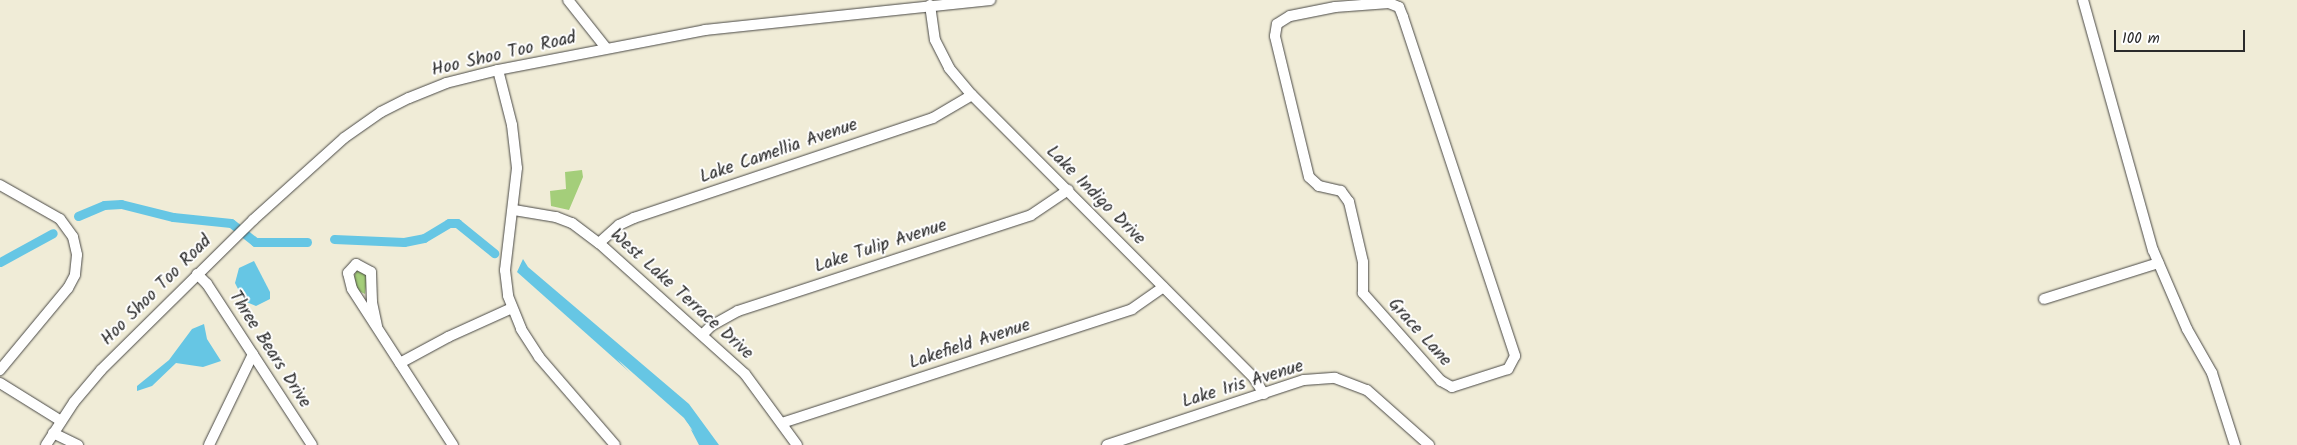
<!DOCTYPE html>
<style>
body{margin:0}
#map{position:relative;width:2297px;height:445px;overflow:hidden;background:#f0ecd7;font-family:Kalam,sans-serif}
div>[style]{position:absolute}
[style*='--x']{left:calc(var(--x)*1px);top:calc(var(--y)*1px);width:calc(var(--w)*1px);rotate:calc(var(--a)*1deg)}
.green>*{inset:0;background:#a4ce7a}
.water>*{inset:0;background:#66c6e4}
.pier>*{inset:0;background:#f0ecd7}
.canal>*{height:9px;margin:-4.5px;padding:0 4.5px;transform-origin:4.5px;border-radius:4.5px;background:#66c6e4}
.roads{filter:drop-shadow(0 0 1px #494845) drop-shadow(0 0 1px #494845)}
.minor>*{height:10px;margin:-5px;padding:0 5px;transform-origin:5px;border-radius:5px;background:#fff}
span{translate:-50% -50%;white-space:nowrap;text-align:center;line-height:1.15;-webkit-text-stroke:4px #fff;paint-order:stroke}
.street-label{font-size:18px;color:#2b2b2b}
.scale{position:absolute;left:2114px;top:30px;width:131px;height:22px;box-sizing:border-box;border:2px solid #2b2b2b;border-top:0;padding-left:6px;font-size:15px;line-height:18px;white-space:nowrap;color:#2b2b2b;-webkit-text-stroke:4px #fff;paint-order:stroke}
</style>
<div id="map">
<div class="green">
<div style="clip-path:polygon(582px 170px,583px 177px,569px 210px,551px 206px,550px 191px,566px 189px,565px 172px)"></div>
<div style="clip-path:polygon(357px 269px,363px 270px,367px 278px,365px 294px,359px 291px,353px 280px)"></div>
</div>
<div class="water">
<div style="clip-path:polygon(523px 259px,528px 267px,689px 404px,719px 445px,699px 445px,688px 424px,517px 272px)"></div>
<div style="clip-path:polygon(254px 261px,270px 292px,270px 299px,256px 306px,244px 301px,235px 283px,239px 268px)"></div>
<div style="clip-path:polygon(204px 324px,207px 339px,221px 361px,203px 367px,176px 363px,152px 386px,137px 391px,137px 386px,169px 360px,192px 329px)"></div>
</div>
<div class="pier">
<div style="clip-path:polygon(617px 359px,684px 418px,693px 431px,643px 387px)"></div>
</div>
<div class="canal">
<div style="--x:78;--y:216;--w:28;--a:-23"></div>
<div style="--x:104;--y:205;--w:17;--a:-3"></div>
<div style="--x:121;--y:204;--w:54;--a:14"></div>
<div style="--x:173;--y:217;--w:58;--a:5.9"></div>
<div style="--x:231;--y:223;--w:31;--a:38"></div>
<div style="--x:255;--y:242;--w:52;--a:0"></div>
<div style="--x:334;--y:239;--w:70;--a:2.5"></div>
<div style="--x:404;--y:242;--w:20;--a:-11"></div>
<div style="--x:424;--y:238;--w:29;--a:-31"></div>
<div style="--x:449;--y:223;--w:8;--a:0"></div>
<div style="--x:457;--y:223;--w:48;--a:39"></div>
<div style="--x:0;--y:262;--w:60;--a:-28.7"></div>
</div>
<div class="roads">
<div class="minor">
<div style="--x:568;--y:0;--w:61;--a:51.6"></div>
<div style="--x:2083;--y:0;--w:260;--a:74.4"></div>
<div style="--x:2153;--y:250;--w:86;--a:66.7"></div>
<div style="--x:2187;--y:329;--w:51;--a:60.4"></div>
<div style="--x:2212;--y:373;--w:76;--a:72.3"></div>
<div style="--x:1389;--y:3;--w:11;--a:22"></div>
<div style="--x:1399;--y:7;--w:11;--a:68"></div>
<div style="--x:1403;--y:17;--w:357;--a:71.7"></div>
<div style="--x:1515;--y:356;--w:15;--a:118"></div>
<div style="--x:1508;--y:369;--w:59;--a:162.2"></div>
<div style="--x:1452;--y:387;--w:13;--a:-151"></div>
<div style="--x:1441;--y:381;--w:118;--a:-131.6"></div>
<div style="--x:1363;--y:293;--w:31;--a:-90"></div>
<div style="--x:1363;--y:262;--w:62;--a:-103.1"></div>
<div style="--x:1349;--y:202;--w:14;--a:-126"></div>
<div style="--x:1341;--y:191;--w:23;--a:-167"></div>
<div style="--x:1319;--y:186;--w:13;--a:-138"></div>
<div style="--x:1309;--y:177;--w:145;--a:-103.6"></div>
<div style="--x:1275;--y:36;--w:12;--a:-81"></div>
<div style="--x:1277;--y:24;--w:15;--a:-32"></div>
<div style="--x:1290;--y:16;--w:46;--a:-11.3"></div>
<div style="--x:1335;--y:7;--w:54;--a:-4.2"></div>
<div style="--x:930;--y:5;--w:35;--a:82"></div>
<div style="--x:935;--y:40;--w:31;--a:63"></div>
<div style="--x:949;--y:68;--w:35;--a:50"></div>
<div style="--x:972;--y:95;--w:400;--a:45.1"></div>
<div style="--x:1254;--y:378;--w:19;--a:58"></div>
<div style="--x:498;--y:70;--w:57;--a:75.7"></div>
<div style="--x:512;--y:125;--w:43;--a:83.4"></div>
<div style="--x:517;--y:168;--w:103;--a:96.7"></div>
<div style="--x:505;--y:270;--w:26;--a:83"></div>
<div style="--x:508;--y:296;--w:35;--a:68"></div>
<div style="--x:521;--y:329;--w:33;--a:57"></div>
<div style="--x:539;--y:357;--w:116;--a:49.2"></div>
<div style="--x:0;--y:185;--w:69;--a:29.5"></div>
<div style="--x:60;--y:219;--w:22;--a:54"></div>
<div style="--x:73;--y:237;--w:18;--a:77"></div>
<div style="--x:77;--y:255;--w:20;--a:96"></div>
<div style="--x:75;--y:275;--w:15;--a:118"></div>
<div style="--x:68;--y:288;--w:107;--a:129.7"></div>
<div style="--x:514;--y:210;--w:43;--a:9.5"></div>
<div style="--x:556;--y:217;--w:17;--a:21"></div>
<div style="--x:572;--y:223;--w:34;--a:37"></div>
<div style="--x:599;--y:243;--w:196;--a:41.9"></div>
<div style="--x:745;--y:374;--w:88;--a:53.8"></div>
<div style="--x:599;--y:243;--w:27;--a:-42"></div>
<div style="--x:619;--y:225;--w:17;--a:-25"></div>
<div style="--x:634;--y:218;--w:315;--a:-18.5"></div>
<div style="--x:933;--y:118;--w:45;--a:-30.5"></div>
<div style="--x:197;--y:274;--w:14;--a:45"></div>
<div style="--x:207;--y:284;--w:192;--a:56.9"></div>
<div style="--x:2044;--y:299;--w:120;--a:-17.5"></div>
<div style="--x:377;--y:326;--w:25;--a:-102"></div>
<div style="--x:372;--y:302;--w:30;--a:-92"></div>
<div style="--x:371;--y:272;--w:17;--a:-152"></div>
<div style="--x:356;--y:264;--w:12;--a:132"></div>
<div style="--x:348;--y:273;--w:16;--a:76"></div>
<div style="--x:352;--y:289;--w:186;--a:57.1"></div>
<div style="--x:704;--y:333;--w:10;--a:-45"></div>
<div style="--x:711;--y:326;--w:31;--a:-29"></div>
<div style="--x:738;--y:311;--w:308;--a:-18.1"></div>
<div style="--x:1031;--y:215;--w:45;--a:-34"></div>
<div style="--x:400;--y:363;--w:55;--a:-28.4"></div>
<div style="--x:448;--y:337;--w:70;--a:-24.4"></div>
<div style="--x:0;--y:383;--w:72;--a:31.9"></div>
<div style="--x:782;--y:423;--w:368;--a:-18"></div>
<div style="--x:1132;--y:309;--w:38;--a:-35"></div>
<div style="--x:53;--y:433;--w:28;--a:26"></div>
<div style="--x:46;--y:445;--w:51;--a:-56.9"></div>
<div style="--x:74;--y:402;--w:42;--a:-49.8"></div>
<div style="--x:101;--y:370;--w:214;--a:-44.6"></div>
<div style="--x:253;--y:220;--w:122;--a:-42"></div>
<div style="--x:344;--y:138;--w:45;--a:-35.1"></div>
<div style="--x:381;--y:112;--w:31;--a:-27"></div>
<div style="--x:409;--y:98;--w:40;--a:-22"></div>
<div style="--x:446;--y:83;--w:54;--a:-14"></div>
<div style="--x:498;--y:70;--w:211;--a:-10.9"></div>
<div style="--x:705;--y:30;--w:287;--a:-6"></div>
<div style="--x:209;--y:445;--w:101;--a:-64.2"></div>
<div style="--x:1107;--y:445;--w:207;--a:-18.3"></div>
<div style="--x:1304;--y:380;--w:31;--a:-4"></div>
<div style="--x:1335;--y:378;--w:34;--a:21"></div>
<div style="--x:1367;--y:390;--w:83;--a:41.6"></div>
</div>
</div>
<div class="street-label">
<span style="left:504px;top:55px;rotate:-13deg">Hoo Shoo Too Road</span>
<span style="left:779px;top:152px;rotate:-19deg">Lake Camellia Avenue</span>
<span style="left:1095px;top:196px;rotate:45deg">Lake Indigo Drive</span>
<span style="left:881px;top:247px;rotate:-18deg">Lake Tulip Avenue</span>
<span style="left:157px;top:291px;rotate:-45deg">Hoo Shoo Too Road</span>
<span style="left:681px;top:295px;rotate:42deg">West Lake Terrace Drive</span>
<span style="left:1419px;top:333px;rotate:48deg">Grace Lane</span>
<span style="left:970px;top:345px;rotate:-18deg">Lakefield Avenue</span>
<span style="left:269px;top:350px;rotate:57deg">Three Bears Drive</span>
<span style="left:1243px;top:385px;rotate:-17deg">Lake Iris Avenue</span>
</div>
<div class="scale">100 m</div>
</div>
